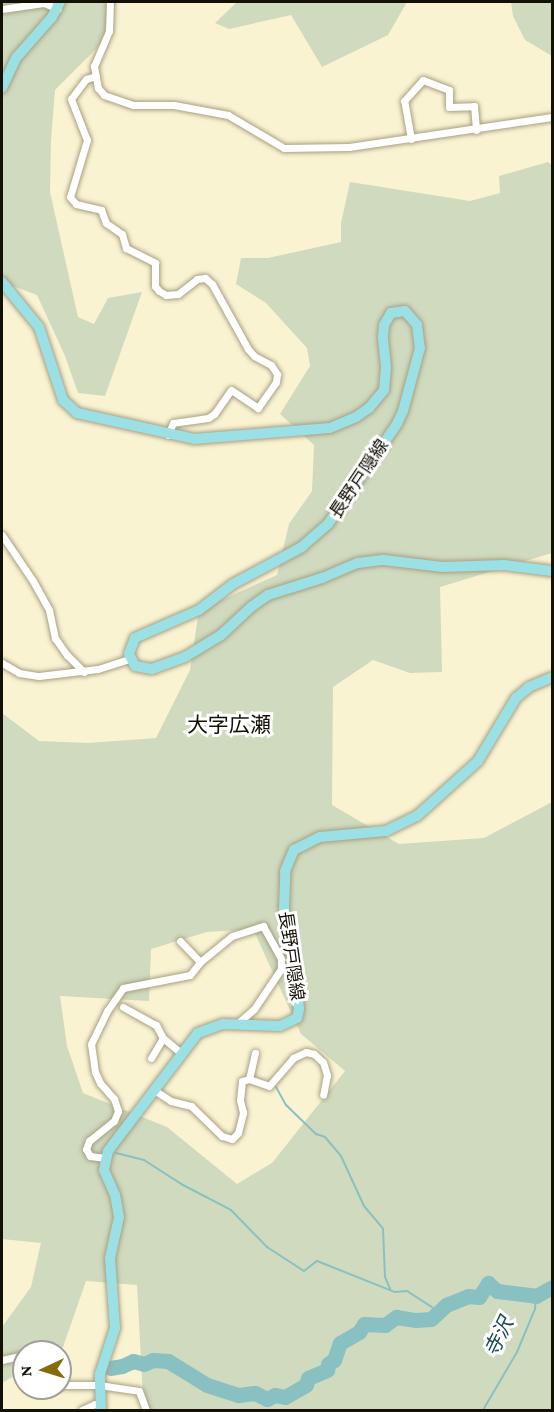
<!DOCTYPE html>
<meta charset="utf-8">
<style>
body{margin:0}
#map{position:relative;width:554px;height:1412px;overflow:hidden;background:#faf3d2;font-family:"Crimson Pro","Noto Sans JP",serif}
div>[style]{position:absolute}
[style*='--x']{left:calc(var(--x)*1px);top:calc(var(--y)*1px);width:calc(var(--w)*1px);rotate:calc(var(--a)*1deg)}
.green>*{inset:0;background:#d0dabe}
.stream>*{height:2px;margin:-1px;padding:0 1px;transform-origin:1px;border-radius:1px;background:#89c1c2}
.river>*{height:15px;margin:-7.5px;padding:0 7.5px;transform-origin:7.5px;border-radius:7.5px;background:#89c1c2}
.roads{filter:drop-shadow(0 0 2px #a7a082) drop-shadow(0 0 2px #a7a082)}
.street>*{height:7px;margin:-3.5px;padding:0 3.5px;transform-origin:3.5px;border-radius:3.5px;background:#fff}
.primary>*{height:10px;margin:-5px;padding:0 5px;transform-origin:5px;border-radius:5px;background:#9be0e5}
span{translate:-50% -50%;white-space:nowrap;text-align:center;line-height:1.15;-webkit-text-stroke:6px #fff;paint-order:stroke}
.street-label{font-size:18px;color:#131006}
.water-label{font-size:20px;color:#184a4c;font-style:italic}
.quarter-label{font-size:21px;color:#131006}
.frame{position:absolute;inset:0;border:3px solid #131006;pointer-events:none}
.north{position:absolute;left:12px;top:1340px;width:60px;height:60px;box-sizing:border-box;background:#fff;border:2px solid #a19f9b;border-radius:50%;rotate:266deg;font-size:16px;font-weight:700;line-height:24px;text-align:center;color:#131006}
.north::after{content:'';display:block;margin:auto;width:21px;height:27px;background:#826d09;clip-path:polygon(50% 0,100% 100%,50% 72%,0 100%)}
</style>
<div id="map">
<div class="green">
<div style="clip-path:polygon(2px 2px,116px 2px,105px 40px,55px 90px,51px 140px,50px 192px,78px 317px,94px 324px,108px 298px,142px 292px,105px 396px,78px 393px,65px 356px,37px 295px,2px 282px)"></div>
<div style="clip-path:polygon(237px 2px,407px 2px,388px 35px,322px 67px,291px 15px,229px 29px,215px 23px)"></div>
<div style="clip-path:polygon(511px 2px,552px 2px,552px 56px,525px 40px,513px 16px)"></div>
<div style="clip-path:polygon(evenodd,548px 162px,552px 165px,552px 553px,440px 587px,442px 672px,410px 673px,373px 660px,333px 687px,332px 805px,399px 844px,484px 838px,552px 802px,552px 1410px,151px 1410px,143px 1398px,137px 1285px,86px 1281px,63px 1347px,55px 1352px,24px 1352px,24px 1370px,2px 1383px,2px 1327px,31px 1287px,41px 1243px,2px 1239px,2px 713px,39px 741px,88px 743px,156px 738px,190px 670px,199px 610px,277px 575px,289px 524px,312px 491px,314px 445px,280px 414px,310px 366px,307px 348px,266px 303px,236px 284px,241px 258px,268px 258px,341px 242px,341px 223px,350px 182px,470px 201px,500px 193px,499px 176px,548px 162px,253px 929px,301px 1034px,345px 1071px,272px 1163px,237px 1184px,167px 1127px,83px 1093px,67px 1046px,60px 996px,149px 1001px,151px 949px,207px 932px,253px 929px)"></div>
</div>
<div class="stream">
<div style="--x:276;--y:1087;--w:21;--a:61"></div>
<div style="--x:286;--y:1105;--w:42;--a:44"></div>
<div style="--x:316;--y:1134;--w:9;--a:18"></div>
<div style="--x:325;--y:1137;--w:25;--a:50"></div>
<div style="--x:341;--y:1156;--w:55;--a:65.3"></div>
<div style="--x:364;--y:1206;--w:30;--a:50"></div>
<div style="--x:383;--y:1229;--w:48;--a:87.6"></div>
<div style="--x:385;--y:1277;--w:13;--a:67"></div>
<div style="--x:116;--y:1153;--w:29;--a:14"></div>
<div style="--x:144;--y:1160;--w:46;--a:32.7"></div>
<div style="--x:183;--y:1185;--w:54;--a:27.5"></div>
<div style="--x:231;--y:1210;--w:52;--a:45.8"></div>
<div style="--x:267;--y:1247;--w:44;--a:33"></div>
<div style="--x:304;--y:1271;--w:16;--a:-38"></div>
<div style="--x:317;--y:1261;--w:84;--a:21.7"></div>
<div style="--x:395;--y:1292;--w:12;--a:-5"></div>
<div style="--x:407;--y:1291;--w:38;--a:33"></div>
<div style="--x:483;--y:1410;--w:67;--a:-59.6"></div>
<div style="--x:517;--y:1352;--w:47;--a:-67.3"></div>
<div style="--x:535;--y:1309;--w:13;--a:-86"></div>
</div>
<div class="river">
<div style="--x:110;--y:1368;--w:12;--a:-9"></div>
<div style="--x:122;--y:1366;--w:12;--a:-24"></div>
<div style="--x:133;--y:1361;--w:11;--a:15"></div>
<div style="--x:144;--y:1364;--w:10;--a:-24"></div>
<div style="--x:153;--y:1360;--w:15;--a:4"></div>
<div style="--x:168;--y:1361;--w:46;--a:31.6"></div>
<div style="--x:207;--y:1385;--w:33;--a:18"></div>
<div style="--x:238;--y:1395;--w:17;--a:-7"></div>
<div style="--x:255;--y:1393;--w:13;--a:27"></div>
<div style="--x:267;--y:1399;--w:9;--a:-27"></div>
<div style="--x:275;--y:1395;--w:10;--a:11"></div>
<div style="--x:285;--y:1397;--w:24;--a:-30"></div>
<div style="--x:306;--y:1385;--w:7;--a:-74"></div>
<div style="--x:308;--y:1378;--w:21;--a:-23"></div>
<div style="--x:327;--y:1370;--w:6;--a:-81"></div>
<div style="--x:328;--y:1364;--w:7;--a:-34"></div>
<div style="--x:334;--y:1360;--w:18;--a:-71"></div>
<div style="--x:340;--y:1343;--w:22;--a:-30"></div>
<div style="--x:359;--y:1332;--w:9;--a:-58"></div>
<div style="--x:364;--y:1324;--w:21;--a:3"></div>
<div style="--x:385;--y:1325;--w:14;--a:-36"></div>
<div style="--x:396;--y:1317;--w:20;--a:9"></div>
<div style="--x:416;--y:1320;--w:15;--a:-4"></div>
<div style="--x:431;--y:1319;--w:21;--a:-43"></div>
<div style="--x:446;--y:1305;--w:24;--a:-22"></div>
<div style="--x:468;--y:1296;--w:11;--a:5"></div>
<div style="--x:479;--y:1297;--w:17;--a:-57"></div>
<div style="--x:488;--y:1283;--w:12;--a:42"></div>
<div style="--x:497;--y:1291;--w:39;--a:7"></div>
<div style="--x:536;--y:1296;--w:18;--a:-29"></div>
</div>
<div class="roads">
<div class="street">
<div style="--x:110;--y:2;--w:29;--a:92"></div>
<div style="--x:109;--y:31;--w:38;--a:113"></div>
<div style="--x:94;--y:66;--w:22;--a:80"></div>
<div style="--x:98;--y:88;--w:9;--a:49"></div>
<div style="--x:104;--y:95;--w:31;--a:19"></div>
<div style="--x:133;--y:105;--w:41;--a:0"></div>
<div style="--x:174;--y:105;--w:55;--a:10.5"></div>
<div style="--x:228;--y:115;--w:65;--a:30.5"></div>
<div style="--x:284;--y:148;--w:65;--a:-0.9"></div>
<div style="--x:349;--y:147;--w:205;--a:-8.4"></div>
<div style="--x:2;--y:9;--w:42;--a:-8.1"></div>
<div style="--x:44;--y:3;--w:15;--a:23"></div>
<div style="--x:96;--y:76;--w:10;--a:163"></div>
<div style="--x:86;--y:79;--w:25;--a:127"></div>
<div style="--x:71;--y:99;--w:44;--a:68.7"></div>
<div style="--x:87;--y:140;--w:59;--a:106.6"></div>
<div style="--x:70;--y:197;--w:9;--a:49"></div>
<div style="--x:76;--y:204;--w:26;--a:13"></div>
<div style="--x:101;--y:210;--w:14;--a:69"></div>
<div style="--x:106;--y:223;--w:19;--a:35"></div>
<div style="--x:122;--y:234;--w:15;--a:74"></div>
<div style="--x:126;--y:248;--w:33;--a:27"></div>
<div style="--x:155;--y:263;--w:23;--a:90"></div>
<div style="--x:155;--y:286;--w:6;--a:51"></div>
<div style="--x:159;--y:291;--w:8;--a:30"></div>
<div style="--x:166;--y:295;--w:12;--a:-5"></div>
<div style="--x:178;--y:294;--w:24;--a:-38"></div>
<div style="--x:197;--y:279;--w:8;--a:-7"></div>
<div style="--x:205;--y:278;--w:9;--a:41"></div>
<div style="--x:212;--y:284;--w:74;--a:61"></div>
<div style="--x:248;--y:349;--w:9;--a:49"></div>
<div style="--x:254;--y:356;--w:19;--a:28"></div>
<div style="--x:271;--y:365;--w:11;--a:56"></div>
<div style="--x:277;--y:374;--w:8;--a:97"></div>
<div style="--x:276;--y:382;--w:32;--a:125"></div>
<div style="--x:258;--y:408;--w:32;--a:-146"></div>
<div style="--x:231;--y:390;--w:29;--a:125"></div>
<div style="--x:214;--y:414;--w:7;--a:146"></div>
<div style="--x:208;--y:418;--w:35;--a:172"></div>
<div style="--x:173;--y:423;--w:13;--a:113"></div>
<div style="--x:411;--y:139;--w:39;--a:-100"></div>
<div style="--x:404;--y:101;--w:28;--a:-48"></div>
<div style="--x:423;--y:80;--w:28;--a:21"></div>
<div style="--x:449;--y:90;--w:17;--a:90"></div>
<div style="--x:449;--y:107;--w:25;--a:-2"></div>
<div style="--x:474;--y:106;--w:24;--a:85"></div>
<div style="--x:2;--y:535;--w:55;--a:56"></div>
<div style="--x:33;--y:581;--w:33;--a:61"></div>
<div style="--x:49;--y:610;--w:29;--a:78"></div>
<div style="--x:55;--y:638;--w:21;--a:55"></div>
<div style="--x:67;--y:655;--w:24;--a:45"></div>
<div style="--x:2;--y:663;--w:20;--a:30"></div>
<div style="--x:19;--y:673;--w:20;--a:9"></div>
<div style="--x:39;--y:676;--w:59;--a:-6.8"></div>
<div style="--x:98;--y:669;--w:33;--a:-18"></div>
<div style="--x:180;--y:941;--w:29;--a:46"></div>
<div style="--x:123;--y:1007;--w:38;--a:29"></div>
<div style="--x:156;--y:1025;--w:15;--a:62"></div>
<div style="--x:151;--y:1058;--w:23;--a:-59"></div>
<div style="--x:163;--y:1038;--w:23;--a:40"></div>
<div style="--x:249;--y:1079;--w:21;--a:19"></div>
<div style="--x:269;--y:1086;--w:37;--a:-49"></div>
<div style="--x:293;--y:1058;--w:14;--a:-25"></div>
<div style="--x:306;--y:1052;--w:8;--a:14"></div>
<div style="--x:314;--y:1054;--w:12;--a:42"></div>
<div style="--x:323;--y:1062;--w:14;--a:73"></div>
<div style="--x:327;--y:1075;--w:20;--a:101"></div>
<div style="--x:154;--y:1090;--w:20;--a:33"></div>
<div style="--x:171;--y:1101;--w:21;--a:14"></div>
<div style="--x:191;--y:1106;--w:43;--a:44.1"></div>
<div style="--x:222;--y:1136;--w:10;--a:17"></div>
<div style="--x:232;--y:1139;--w:8;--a:-45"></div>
<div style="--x:238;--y:1133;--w:21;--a:-76"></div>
<div style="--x:243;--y:1113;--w:13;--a:-103"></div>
<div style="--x:240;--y:1100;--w:19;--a:-84"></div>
<div style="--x:242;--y:1081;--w:7;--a:-16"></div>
<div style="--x:249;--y:1079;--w:27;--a:-77"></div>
<div style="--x:105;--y:1158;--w:15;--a:-172"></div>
<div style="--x:90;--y:1156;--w:8;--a:-120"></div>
<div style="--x:86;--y:1149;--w:9;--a:-69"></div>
<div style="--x:89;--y:1141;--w:32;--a:-39"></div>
<div style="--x:114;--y:1121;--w:11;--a:-68"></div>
<div style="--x:118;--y:1111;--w:13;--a:-108"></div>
<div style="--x:114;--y:1099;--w:21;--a:-131"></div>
<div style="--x:100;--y:1083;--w:12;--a:-114"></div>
<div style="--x:95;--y:1072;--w:28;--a:-98"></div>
<div style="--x:91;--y:1044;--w:37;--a:-64"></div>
<div style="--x:107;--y:1011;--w:28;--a:-55"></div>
<div style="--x:123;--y:988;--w:68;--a:-11"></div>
<div style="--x:190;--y:975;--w:16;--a:-52"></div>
<div style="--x:200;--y:962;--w:41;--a:-39.1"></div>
<div style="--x:232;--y:936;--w:33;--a:-18"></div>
<div style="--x:263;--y:926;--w:38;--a:61"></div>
<div style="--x:281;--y:959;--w:10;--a:90"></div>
<div style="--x:281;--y:969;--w:48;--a:124"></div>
<div style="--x:254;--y:1009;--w:23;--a:139"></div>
<div style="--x:2;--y:1360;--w:23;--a:-13"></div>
<div style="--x:60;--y:1385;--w:39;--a:0"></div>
<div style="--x:99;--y:1385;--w:40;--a:8.5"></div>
<div style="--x:139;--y:1391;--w:20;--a:70"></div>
<div style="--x:82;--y:1410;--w:14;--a:-25"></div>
<div style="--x:95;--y:1404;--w:6;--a:9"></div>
</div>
<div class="primary">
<div style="--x:2;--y:88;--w:33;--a:-65"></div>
<div style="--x:16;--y:58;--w:55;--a:-48.7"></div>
<div style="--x:52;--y:17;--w:17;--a:-62"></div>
<div style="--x:2;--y:282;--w:58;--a:50.6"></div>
<div style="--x:39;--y:327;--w:77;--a:71.8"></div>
<div style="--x:63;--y:400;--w:19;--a:43"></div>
<div style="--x:77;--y:413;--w:120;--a:12.5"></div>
<div style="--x:194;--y:439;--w:136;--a:-4.6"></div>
<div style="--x:330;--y:428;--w:28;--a:-23"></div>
<div style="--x:356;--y:417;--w:16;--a:-35"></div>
<div style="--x:369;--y:408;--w:23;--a:-50"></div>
<div style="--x:384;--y:390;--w:23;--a:-85"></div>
<div style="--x:386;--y:367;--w:30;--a:-96"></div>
<div style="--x:383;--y:337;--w:12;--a:-85"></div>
<div style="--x:384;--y:325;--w:14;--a:-60"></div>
<div style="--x:391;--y:313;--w:14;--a:-8"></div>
<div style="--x:405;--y:311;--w:18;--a:49"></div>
<div style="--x:417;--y:325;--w:23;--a:83"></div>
<div style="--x:420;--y:348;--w:65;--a:105.1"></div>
<div style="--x:403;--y:411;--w:14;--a:115"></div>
<div style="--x:397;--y:424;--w:121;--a:124.6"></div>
<div style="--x:328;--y:524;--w:35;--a:139"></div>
<div style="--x:302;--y:547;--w:78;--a:151.8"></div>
<div style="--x:233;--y:584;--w:43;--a:142.6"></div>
<div style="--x:199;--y:610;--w:70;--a:156.4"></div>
<div style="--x:135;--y:638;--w:17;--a:111"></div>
<div style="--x:129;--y:654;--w:13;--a:63"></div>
<div style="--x:135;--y:666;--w:17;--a:10"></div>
<div style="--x:152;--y:669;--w:35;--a:-20"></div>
<div style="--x:185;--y:657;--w:42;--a:-31.4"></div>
<div style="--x:221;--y:635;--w:41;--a:-43"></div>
<div style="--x:251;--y:607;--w:21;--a:-35"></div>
<div style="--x:268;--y:595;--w:57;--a:-17.5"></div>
<div style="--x:322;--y:578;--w:39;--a:-23"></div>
<div style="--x:358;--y:563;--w:26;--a:-7"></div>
<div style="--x:384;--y:560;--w:59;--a:6.8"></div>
<div style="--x:443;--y:567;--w:61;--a:-1.9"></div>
<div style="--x:504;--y:565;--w:48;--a:7.1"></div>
<div style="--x:101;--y:1410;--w:36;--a:-92"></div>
<div style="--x:100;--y:1374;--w:48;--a:-71.9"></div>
<div style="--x:115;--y:1328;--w:70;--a:-94.1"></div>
<div style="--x:110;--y:1258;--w:42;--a:-77.6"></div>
<div style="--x:119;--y:1217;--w:22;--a:-100"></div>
<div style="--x:115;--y:1195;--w:27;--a:-114"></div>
<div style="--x:104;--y:1170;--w:19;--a:-78"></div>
<div style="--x:108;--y:1151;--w:148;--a:-52.7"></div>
<div style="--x:198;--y:1033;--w:27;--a:-20"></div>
<div style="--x:223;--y:1024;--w:57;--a:2"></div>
<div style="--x:280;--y:1026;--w:19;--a:-25"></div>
<div style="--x:297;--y:1018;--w:9;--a:-77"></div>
<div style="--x:299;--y:1009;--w:30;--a:-96"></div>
<div style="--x:296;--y:979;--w:71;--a:-99.7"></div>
<div style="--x:284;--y:909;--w:38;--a:-88"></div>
<div style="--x:285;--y:871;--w:23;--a:-67"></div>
<div style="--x:294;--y:850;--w:29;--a:-27"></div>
<div style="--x:320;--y:837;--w:66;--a:-5.2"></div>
<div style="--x:386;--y:831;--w:34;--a:-26"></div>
<div style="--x:417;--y:816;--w:82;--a:-42"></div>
<div style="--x:478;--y:761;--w:74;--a:-58.9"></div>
<div style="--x:516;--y:698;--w:17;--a:-40"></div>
<div style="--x:529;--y:687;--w:25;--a:-23"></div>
</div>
</div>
<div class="street-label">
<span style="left:359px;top:479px;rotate:-56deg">長野戸隠線</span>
<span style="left:291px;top:956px;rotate:82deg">長野戸隠線</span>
</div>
<div class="water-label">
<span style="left:499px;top:1337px;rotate:-64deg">寺沢</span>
</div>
<div class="quarter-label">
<span style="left:229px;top:725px">大字広瀬</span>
</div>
<div class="frame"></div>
<div class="north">N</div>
</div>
